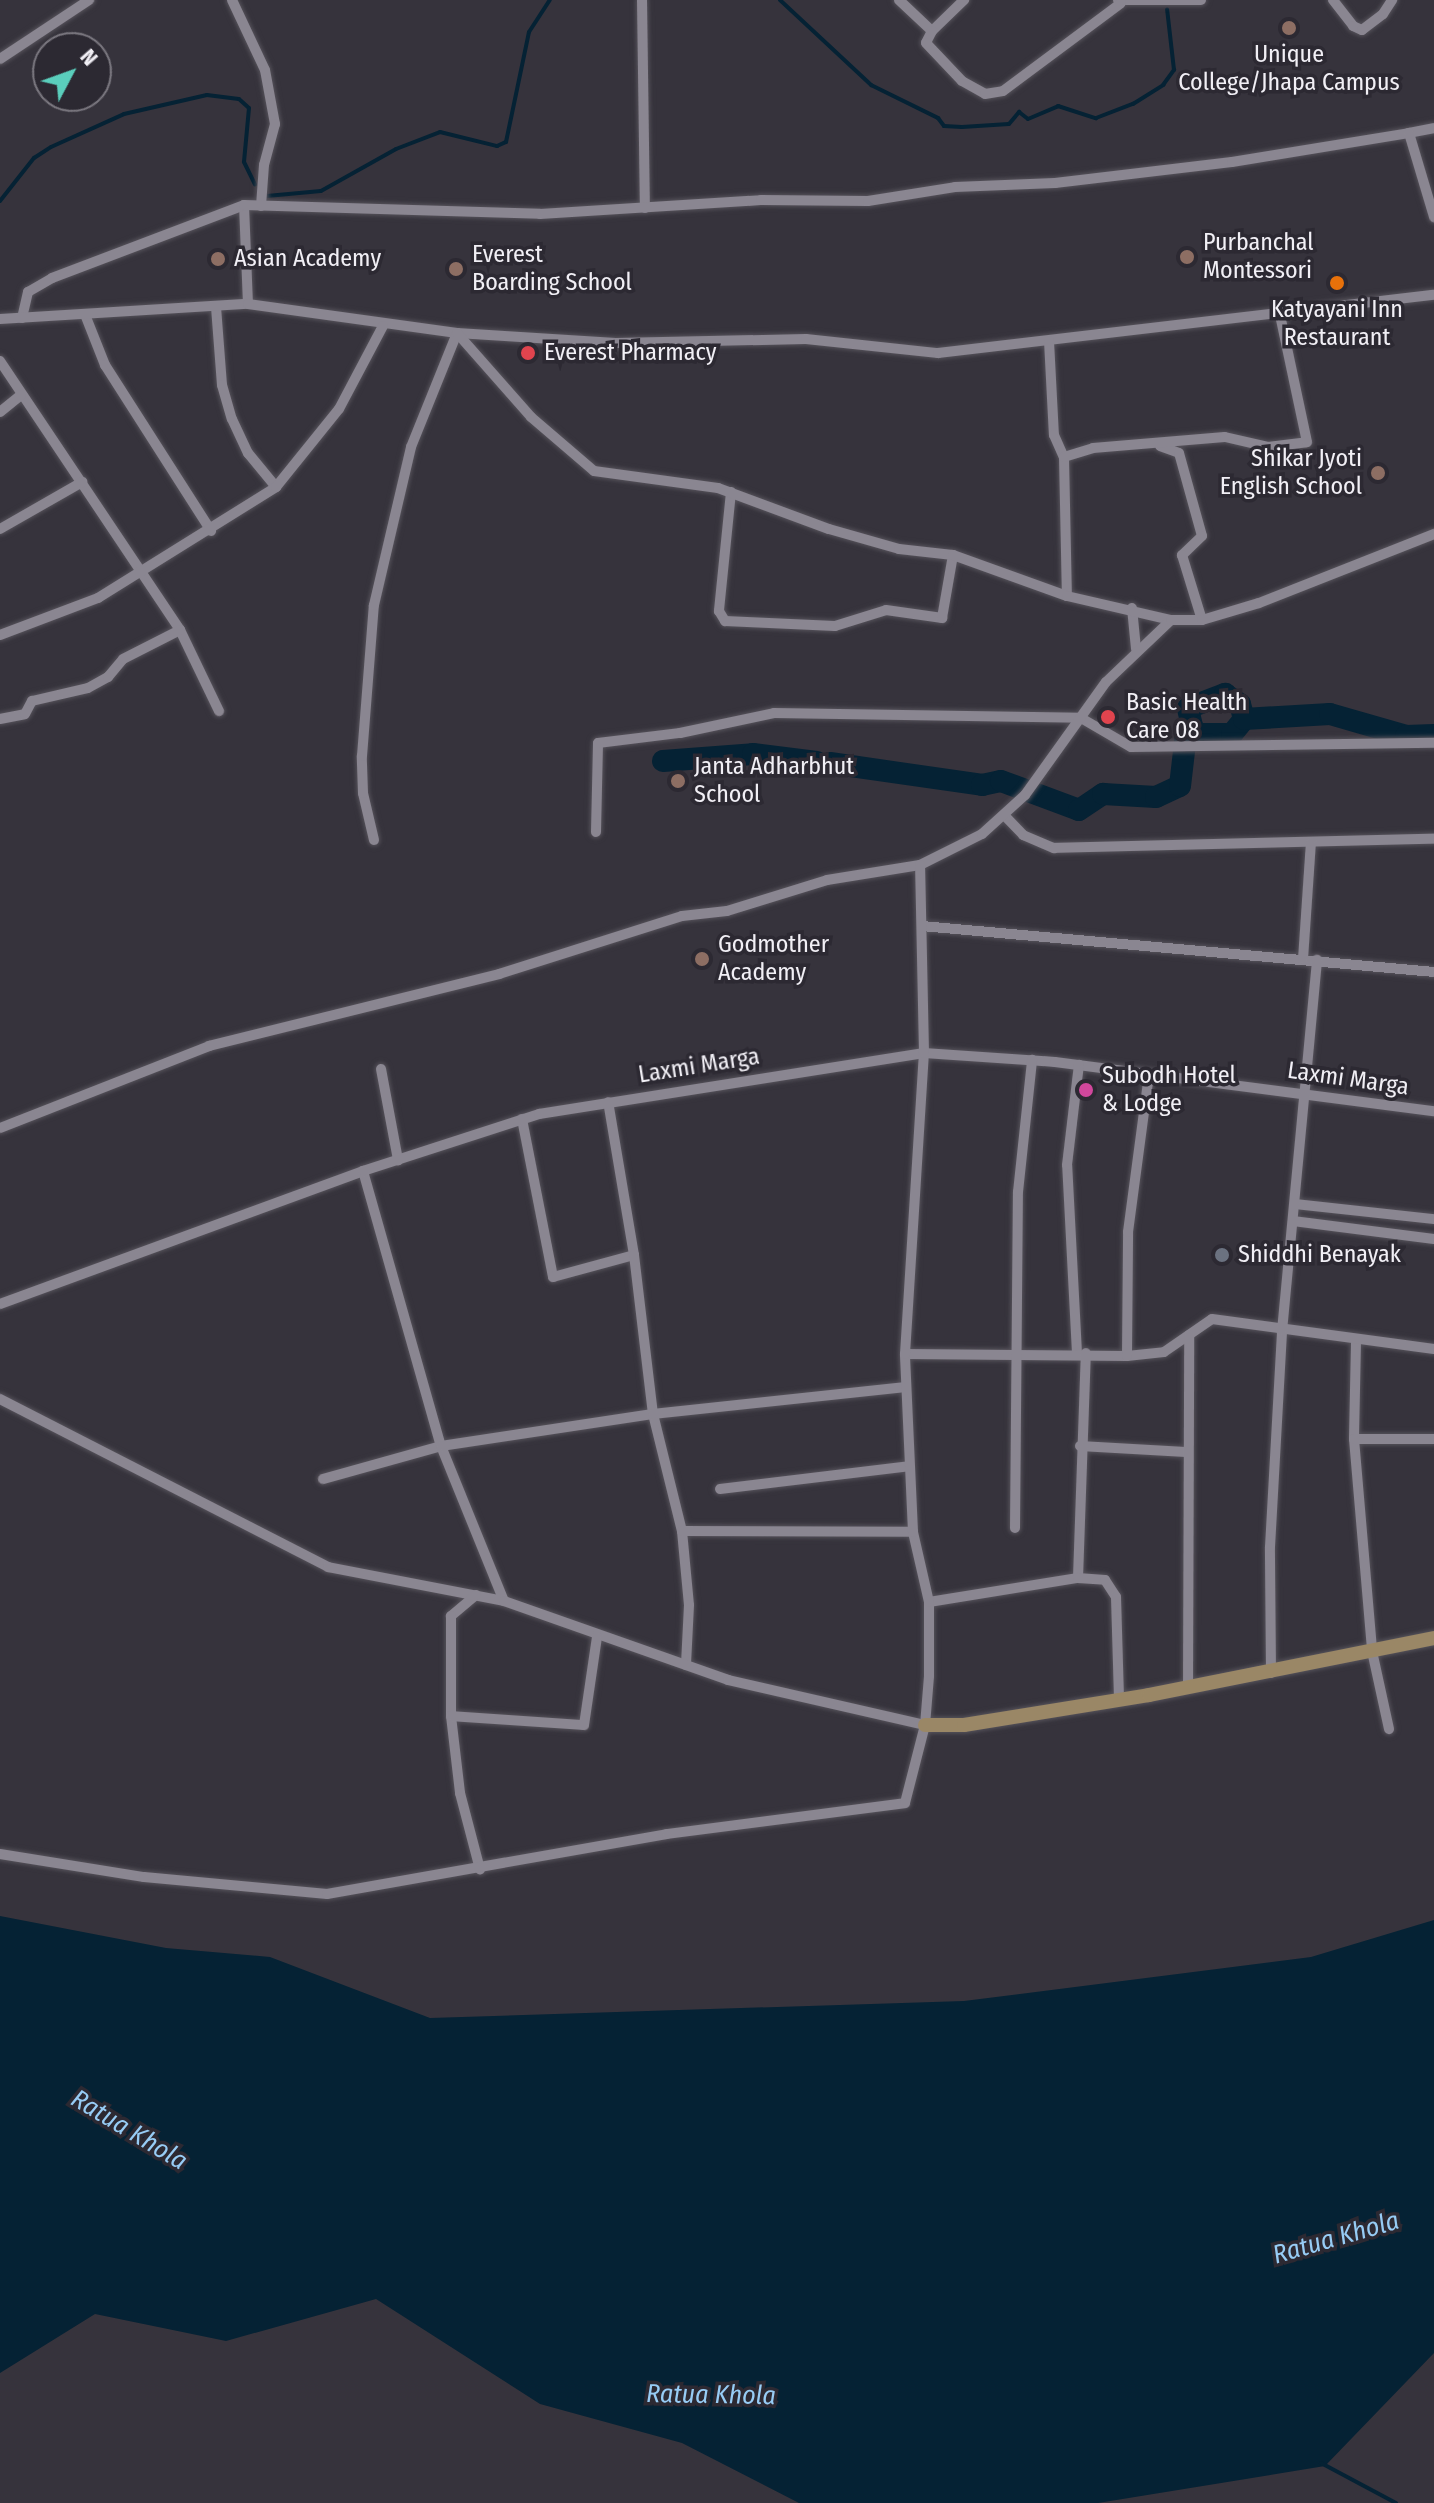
<!DOCTYPE html>
<style>
body{margin:0}
#map{position:relative;width:1434px;height:2503px;overflow:hidden;background:#36333c;font-family:"Fira Sans Condensed",sans-serif}
div>[style]{position:absolute}
[style*='--x']{left:calc(var(--x)*1px);top:calc(var(--y)*1px);width:calc(var(--w)*1px);rotate:calc(var(--a)*1deg)}
.water>*{inset:0;background:#052234}
.stream>*{height:4px;margin:-2px;padding:0 2px;transform-origin:2px;border-radius:2px;background:#052234}
.river>*{height:22px;margin:-11px;padding:0 11px;transform-origin:11px;border-radius:11px;background:#052234}
.roads{filter:drop-shadow(0 0 2px #55525a) drop-shadow(0 0 2px #55525a)}
.street>*{height:10px;margin:-5px;padding:0 5px;transform-origin:5px;border-radius:5px;background:#8a8691}
.secondary>*{height:14px;margin:-7px;padding:0 7px;transform-origin:7px;border-radius:7px;background:#9a8766}
.dots>*{width:22px;height:22px;translate:-50% -50%;box-sizing:border-box;border:4px solid #2c2932;border-radius:50%}
span{translate:-50% -50%;white-space:nowrap;text-align:center;line-height:1.15;-webkit-text-stroke:7px #2c2932;paint-order:stroke}
.poi-label{font-size:24px;color:#f1eff5}
.left{translate:0 -50%;text-align:left}
.right{translate:-100% -50%;text-align:right}
.street-label{font-size:24px;color:#f1eff5}
.water-label{font-size:26px;color:#97ccf5;font-style:italic}
.north{position:absolute;left:32px;top:32px;width:80px;height:80px;box-sizing:border-box;background:#2c2932;border:2px solid #7b7880;border-radius:50%;rotate:49deg;font-size:22px;font-weight:700;line-height:32px;text-align:center;color:#f1eff5}
.north::after{content:'';display:block;margin:auto;width:28px;height:36px;background:#5acebc;clip-path:polygon(50% 0,100% 100%,50% 72%,0 100%)}
</style>
<div id="map">
<div class="water">
<div style="clip-path:polygon(0 1916px,166px 1948px,270px 1957px,430px 2018px,964px 2001px,1311px 1957px,1434px 1920px,1434px 2353px,1325px 2466px,1098px 2503px,799px 2503px,682px 2443px,540px 2404px,376px 2299px,226px 2341px,95px 2314px,0 2373px)"></div>
</div>
<div class="stream">
<div style="--x:780;--y:0;--w:125;--a:43"></div>
<div style="--x:871;--y:85;--w:75;--a:26.2"></div>
<div style="--x:938;--y:118;--w:10;--a:53"></div>
<div style="--x:944;--y:126;--w:18;--a:3"></div>
<div style="--x:962;--y:127;--w:47;--a:-3.7"></div>
<div style="--x:1009;--y:124;--w:16;--a:-50"></div>
<div style="--x:1019;--y:112;--w:11;--a:38"></div>
<div style="--x:1028;--y:119;--w:33;--a:-23"></div>
<div style="--x:1058;--y:106;--w:40;--a:18"></div>
<div style="--x:1096;--y:118;--w:40;--a:-21"></div>
<div style="--x:1133;--y:104;--w:36;--a:-32"></div>
<div style="--x:1163;--y:85;--w:19;--a:-54"></div>
<div style="--x:1174;--y:70;--w:61;--a:-96.5"></div>
<div style="--x:267;--y:196;--w:54;--a:-5.3"></div>
<div style="--x:321;--y:191;--w:86;--a:-29.2"></div>
<div style="--x:396;--y:149;--w:47;--a:-21.1"></div>
<div style="--x:440;--y:132;--w:59;--a:13.8"></div>
<div style="--x:497;--y:146;--w:10;--a:-24"></div>
<div style="--x:506;--y:142;--w:112;--a:-78.2"></div>
<div style="--x:529;--y:32;--w:38;--a:-57"></div>
<div style="--x:0;--y:201;--w:55;--a:-51.7"></div>
<div style="--x:34;--y:158;--w:20;--a:-33"></div>
<div style="--x:51;--y:147;--w:80;--a:-24.3"></div>
<div style="--x:124;--y:114;--w:85;--a:-12.9"></div>
<div style="--x:207;--y:95;--w:32;--a:7"></div>
<div style="--x:239;--y:99;--w:13;--a:42"></div>
<div style="--x:249;--y:108;--w:54;--a:95.3"></div>
<div style="--x:244;--y:162;--w:25;--a:64"></div>
<div style="--x:1321;--y:2463;--w:85;--a:28.1"></div>
</div>
<div class="river">
<div style="--x:1186;--y:734;--w:10;--a:-53"></div>
<div style="--x:1192;--y:726;--w:18;--a:-103"></div>
<div style="--x:1188;--y:708;--w:40;--a:-21"></div>
<div style="--x:1225;--y:694;--w:18;--a:34"></div>
<div style="--x:1240;--y:704;--w:16;--a:75"></div>
<div style="--x:663;--y:761;--w:90;--a:-4.4"></div>
<div style="--x:753;--y:754;--w:64;--a:7.1"></div>
<div style="--x:830;--y:763;--w:154;--a:8.2"></div>
<div style="--x:982;--y:785;--w:19;--a:-12"></div>
<div style="--x:1001;--y:781;--w:83;--a:20.4"></div>
<div style="--x:1079;--y:810;--w:29;--a:-34"></div>
<div style="--x:1103;--y:794;--w:53;--a:3.2"></div>
<div style="--x:1156;--y:797;--w:26;--a:-25"></div>
<div style="--x:1180;--y:786;--w:52;--a:-83.4"></div>
<div style="--x:1186;--y:734;--w:46;--a:0"></div>
<div style="--x:1232;--y:734;--w:19;--a:-51"></div>
<div style="--x:1244;--y:719;--w:86;--a:-3.3"></div>
<div style="--x:1330;--y:714;--w:79;--a:16.1"></div>
<div style="--x:1406;--y:736;--w:28;--a:-2"></div>
</div>
<div class="roads">
<div class="street">
<div style="--x:232;--y:0;--w:77;--a:64.8"></div>
<div style="--x:265;--y:70;--w:55;--a:79.5"></div>
<div style="--x:275;--y:124;--w:42;--a:105"></div>
<div style="--x:264;--y:165;--w:41;--a:94.2"></div>
<div style="--x:642;--y:0;--w:208;--a:89.2"></div>
<div style="--x:899;--y:0;--w:45;--a:43.2"></div>
<div style="--x:932;--y:31;--w:45;--a:-44.1"></div>
<div style="--x:1118;--y:0;--w:83;--a:0"></div>
<div style="--x:1333;--y:0;--w:33;--a:52"></div>
<div style="--x:1353;--y:26;--w:10;--a:24"></div>
<div style="--x:1362;--y:30;--w:26;--a:-37"></div>
<div style="--x:1383;--y:14;--w:17;--a:-57"></div>
<div style="--x:932;--y:31;--w:13;--a:117"></div>
<div style="--x:926;--y:43;--w:52;--a:46.5"></div>
<div style="--x:962;--y:81;--w:26;--a:29"></div>
<div style="--x:985;--y:94;--w:18;--a:-9"></div>
<div style="--x:1003;--y:91;--w:147;--a:-36.7"></div>
<div style="--x:0;--y:59;--w:107;--a:-33.5"></div>
<div style="--x:1409;--y:133;--w:25;--a:-11"></div>
<div style="--x:244;--y:205;--w:99;--a:87.7"></div>
<div style="--x:216;--y:307;--w:78;--a:85.6"></div>
<div style="--x:222;--y:385;--w:35;--a:74"></div>
<div style="--x:232;--y:419;--w:38;--a:65"></div>
<div style="--x:248;--y:453;--w:44;--a:50.5"></div>
<div style="--x:86;--y:317;--w:52;--a:68.4"></div>
<div style="--x:105;--y:365;--w:197;--a:57.4"></div>
<div style="--x:22;--y:318;--w:27;--a:-77"></div>
<div style="--x:28;--y:292;--w:28;--a:-30"></div>
<div style="--x:52;--y:278;--w:205;--a:-20.8"></div>
<div style="--x:244;--y:205;--w:296;--a:1.7"></div>
<div style="--x:540;--y:214;--w:221;--a:-3.6"></div>
<div style="--x:761;--y:200;--w:107;--a:0.5"></div>
<div style="--x:868;--y:201;--w:88;--a:-9.1"></div>
<div style="--x:955;--y:187;--w:100;--a:-2.3"></div>
<div style="--x:1055;--y:183;--w:178;--a:-6.8"></div>
<div style="--x:1232;--y:162;--w:179;--a:-9.3"></div>
<div style="--x:1409;--y:133;--w:88;--a:73.4"></div>
<div style="--x:0;--y:319;--w:248;--a:-3.5"></div>
<div style="--x:248;--y:304;--w:211;--a:7.9"></div>
<div style="--x:457;--y:333;--w:159;--a:3.6"></div>
<div style="--x:616;--y:343;--w:190;--a:-1.2"></div>
<div style="--x:806;--y:339;--w:133;--a:6.1"></div>
<div style="--x:938;--y:353;--w:499;--a:-6.7"></div>
<div style="--x:1049;--y:341;--w:94;--a:87"></div>
<div style="--x:1054;--y:435;--w:24;--a:66"></div>
<div style="--x:1064;--y:457;--w:139;--a:88.8"></div>
<div style="--x:0;--y:361;--w:324;--a:56.2"></div>
<div style="--x:180;--y:630;--w:90;--a:64.3"></div>
<div style="--x:0;--y:412;--w:27;--a:-39"></div>
<div style="--x:1160;--y:446;--w:20;--a:20"></div>
<div style="--x:1179;--y:453;--w:86;--a:74.5"></div>
<div style="--x:1202;--y:536;--w:28;--a:136"></div>
<div style="--x:1182;--y:555;--w:68;--a:72.9"></div>
<div style="--x:1064;--y:457;--w:30;--a:-17"></div>
<div style="--x:1093;--y:448;--w:132;--a:-4.8"></div>
<div style="--x:1225;--y:437;--w:44;--a:13.1"></div>
<div style="--x:1268;--y:447;--w:39;--a:-7"></div>
<div style="--x:1307;--y:442;--w:135;--a:-102"></div>
<div style="--x:731;--y:492;--w:120;--a:95.8"></div>
<div style="--x:719;--y:611;--w:12;--a:59"></div>
<div style="--x:725;--y:621;--w:110;--a:2.6"></div>
<div style="--x:835;--y:626;--w:53;--a:-17.4"></div>
<div style="--x:886;--y:610;--w:57;--a:8.1"></div>
<div style="--x:942;--y:618;--w:64;--a:-80.1"></div>
<div style="--x:0;--y:529;--w:95;--a:-29.8"></div>
<div style="--x:1132;--y:608;--w:41;--a:84.4"></div>
<div style="--x:0;--y:635;--w:105;--a:-20.7"></div>
<div style="--x:98;--y:598;--w:210;--a:-31.9"></div>
<div style="--x:276;--y:487;--w:100;--a:-51.1"></div>
<div style="--x:339;--y:409;--w:94;--a:-62.1"></div>
<div style="--x:0;--y:719;--w:25;--a:-11"></div>
<div style="--x:25;--y:714;--w:15;--a:-62"></div>
<div style="--x:32;--y:701;--w:57;--a:-13.1"></div>
<div style="--x:88;--y:688;--w:23;--a:-29"></div>
<div style="--x:108;--y:677;--w:23;--a:-50"></div>
<div style="--x:123;--y:659;--w:64;--a:-27"></div>
<div style="--x:1004;--y:815;--w:28;--a:46"></div>
<div style="--x:1023;--y:835;--w:34;--a:23"></div>
<div style="--x:1054;--y:848;--w:380;--a:-1.4"></div>
<div style="--x:596;--y:832;--w:89;--a:-88.7"></div>
<div style="--x:598;--y:743;--w:83;--a:-7"></div>
<div style="--x:680;--y:733;--w:96;--a:-12"></div>
<div style="--x:774;--y:713;--w:307;--a:0.9"></div>
<div style="--x:1081;--y:718;--w:58;--a:30.1"></div>
<div style="--x:1131;--y:747;--w:303;--a:-0.8"></div>
<div style="--x:374;--y:840;--w:48;--a:-103.2"></div>
<div style="--x:363;--y:793;--w:37;--a:-92"></div>
<div style="--x:362;--y:756;--w:151;--a:-85.5"></div>
<div style="--x:374;--y:605;--w:162;--a:-76.8"></div>
<div style="--x:411;--y:447;--w:123;--a:-68"></div>
<div style="--x:457;--y:333;--w:112;--a:48.6"></div>
<div style="--x:531;--y:417;--w:83;--a:40.6"></div>
<div style="--x:594;--y:471;--w:125;--a:7.8"></div>
<div style="--x:718;--y:488;--w:118;--a:20.3"></div>
<div style="--x:829;--y:529;--w:73;--a:15.9"></div>
<div style="--x:899;--y:549;--w:54;--a:6.3"></div>
<div style="--x:953;--y:555;--w:121;--a:19.8"></div>
<div style="--x:1067;--y:596;--w:107;--a:13"></div>
<div style="--x:922;--y:926;--w:514;--a:5.13"></div>
<div style="--x:1303;--y:959;--w:117;--a:-86.1"></div>
<div style="--x:381;--y:1069;--w:93;--a:79.4"></div>
<div style="--x:522;--y:1119;--w:161;--a:78.9"></div>
<div style="--x:553;--y:1277;--w:84;--a:-15.2"></div>
<div style="--x:634;--y:1255;--w:155;--a:-99.6"></div>
<div style="--x:0;--y:1128;--w:225;--a:-21.4"></div>
<div style="--x:209;--y:1046;--w:299;--a:-13.9"></div>
<div style="--x:499;--y:974;--w:192;--a:-17.6"></div>
<div style="--x:682;--y:916;--w:45;--a:-6.3"></div>
<div style="--x:727;--y:911;--w:105;--a:-17.2"></div>
<div style="--x:827;--y:880;--w:94;--a:-9.2"></div>
<div style="--x:920;--y:865;--w:69;--a:-26.6"></div>
<div style="--x:982;--y:834;--w:58;--a:-42.2"></div>
<div style="--x:1025;--y:795;--w:139;--a:-54.4"></div>
<div style="--x:1106;--y:682;--w:90;--a:-43.6"></div>
<div style="--x:1171;--y:620;--w:31;--a:0"></div>
<div style="--x:1202;--y:620;--w:59;--a:-16.6"></div>
<div style="--x:1259;--y:603;--w:188;--a:-21.5"></div>
<div style="--x:363;--y:1171;--w:286;--a:74.2"></div>
<div style="--x:441;--y:1446;--w:167;--a:67.9"></div>
<div style="--x:1295;--y:1204;--w:140;--a:6.2"></div>
<div style="--x:1293;--y:1221;--w:142;--a:7.3"></div>
<div style="--x:634;--y:1255;--w:160;--a:83.2"></div>
<div style="--x:653;--y:1414;--w:121;--a:76.1"></div>
<div style="--x:682;--y:1531;--w:74;--a:84.6"></div>
<div style="--x:689;--y:1605;--w:60;--a:92.9"></div>
<div style="--x:0;--y:1304;--w:387;--a:-20.1"></div>
<div style="--x:363;--y:1171;--w:185;--a:-17.9"></div>
<div style="--x:539;--y:1114;--w:390;--a:-9"></div>
<div style="--x:924;--y:1053;--w:131;--a:3.9"></div>
<div style="--x:1055;--y:1062;--w:382;--a:7.4"></div>
<div style="--x:1356;--y:1342;--w:97;--a:91.2"></div>
<div style="--x:1354;--y:1439;--w:213;--a:85.1"></div>
<div style="--x:1372;--y:1651;--w:80;--a:77.7"></div>
<div style="--x:1077;--y:1353;--w:188;--a:-93"></div>
<div style="--x:1067;--y:1165;--w:101;--a:-83.2"></div>
<div style="--x:905;--y:1354;--w:222;--a:0.5"></div>
<div style="--x:1127;--y:1356;--w:37;--a:-6"></div>
<div style="--x:1164;--y:1352;--w:58;--a:-34.5"></div>
<div style="--x:1212;--y:1319;--w:224;--a:7.7"></div>
<div style="--x:1127;--y:1356;--w:124;--a:-89.5"></div>
<div style="--x:1128;--y:1232;--w:158;--a:-82.4"></div>
<div style="--x:0;--y:1399;--w:369;--a:27.1"></div>
<div style="--x:328;--y:1567;--w:179;--a:10.9"></div>
<div style="--x:504;--y:1601;--w:238;--a:19.4"></div>
<div style="--x:728;--y:1680;--w:202;--a:12.9"></div>
<div style="--x:1354;--y:1439;--w:80;--a:0"></div>
<div style="--x:1080;--y:1446;--w:106;--a:3.2"></div>
<div style="--x:323;--y:1479;--w:123;--a:-15.6"></div>
<div style="--x:441;--y:1446;--w:214;--a:-8.6"></div>
<div style="--x:653;--y:1414;--w:254;--a:-6.1"></div>
<div style="--x:720;--y:1489;--w:190;--a:-6.9"></div>
<div style="--x:1015;--y:1528;--w:336;--a:-89.5"></div>
<div style="--x:1018;--y:1192;--w:133;--a:-83.9"></div>
<div style="--x:682;--y:1531;--w:231;--a:0.2"></div>
<div style="--x:1078;--y:1578;--w:225;--a:-88"></div>
<div style="--x:476;--y:1595;--w:33;--a:140"></div>
<div style="--x:451;--y:1616;--w:100;--a:90"></div>
<div style="--x:451;--y:1716;--w:78;--a:83.3"></div>
<div style="--x:460;--y:1793;--w:79;--a:75.3"></div>
<div style="--x:929;--y:1602;--w:151;--a:-9.2"></div>
<div style="--x:1078;--y:1578;--w:27;--a:4"></div>
<div style="--x:1105;--y:1580;--w:20;--a:57"></div>
<div style="--x:1116;--y:1597;--w:103;--a:88.3"></div>
<div style="--x:1271;--y:1673;--w:126;--a:-90.5"></div>
<div style="--x:1270;--y:1547;--w:216;--a:-86.8"></div>
<div style="--x:1282;--y:1331;--w:373;--a:-84.6"></div>
<div style="--x:1188;--y:1688;--w:353;--a:-89.8"></div>
<div style="--x:451;--y:1716;--w:133;--a:3.9"></div>
<div style="--x:584;--y:1725;--w:89;--a:-81.6"></div>
<div style="--x:0;--y:1854;--w:146;--a:9.1"></div>
<div style="--x:144;--y:1877;--w:184;--a:5.3"></div>
<div style="--x:327;--y:1894;--w:345;--a:-10"></div>
<div style="--x:667;--y:1834;--w:240;--a:-7.4"></div>
<div style="--x:905;--y:1803;--w:81;--a:-75.6"></div>
<div style="--x:925;--y:1725;--w:49;--a:-85.3"></div>
<div style="--x:929;--y:1676;--w:74;--a:-90"></div>
<div style="--x:929;--y:1602;--w:72;--a:-102.9"></div>
<div style="--x:913;--y:1532;--w:178;--a:-92.6"></div>
<div style="--x:905;--y:1354;--w:302;--a:-86.4"></div>
<div style="--x:924;--y:1053;--w:188;--a:-91.2"></div>
</div>
<div class="secondary">
<div style="--x:925;--y:1725;--w:39;--a:0"></div>
<div style="--x:964;--y:1725;--w:187;--a:-9.2"></div>
<div style="--x:1149;--y:1695;--w:291;--a:-11.3"></div>
</div>
</div>
<div class="dots">
<div style="left:1289px;top:28px;background:#8d6e63"></div>
<div style="left:1187px;top:257px;background:#8d6e63"></div>
<div style="left:218px;top:259px;background:#8d6e63"></div>
<div style="left:456px;top:269px;background:#8d6e63"></div>
<div style="left:1337px;top:283px;background:#e8710a"></div>
<div style="left:528px;top:353px;background:#e0444e"></div>
<div style="left:1378px;top:473px;background:#8d6e63"></div>
<div style="left:1108px;top:717px;background:#e0444e"></div>
<div style="left:678px;top:781px;background:#8d6e63"></div>
<div style="left:702px;top:959px;background:#8d6e63"></div>
<div style="left:1086px;top:1090px;background:#d1479c"></div>
<div style="left:1222px;top:1255px;background:#6b7280"></div>
</div>
<div class="poi-label">
<span style="left:1289px;top:69px">Unique<br>College/Jhapa Campus</span>
<span class="left" style="left:1203px;top:257px">Purbanchal<br>Montessori</span>
<span class="left" style="left:472px;top:269px">Everest<br>Boarding School</span>
<span class="left" style="left:234px;top:259px">Asian Academy</span>
<span style="left:1337px;top:324px">Katyayani Inn<br>Restaurant</span>
<span class="left" style="left:544px;top:353px">Everest Pharmacy</span>
<span class="right" style="left:1362px;top:473px">Shikar Jyoti<br>English School</span>
<span class="left" style="left:1126px;top:717px">Basic Health<br>Care 08</span>
<span class="left" style="left:694px;top:781px">Janta Adharbhut<br>School</span>
<span class="left" style="left:718px;top:959px">Godmother<br>Academy</span>
<span class="left" style="left:1102px;top:1090px">Subodh Hotel<br>&amp; Lodge</span>
<span class="left" style="left:1238px;top:1255px">Shiddhi Benayak</span>
</div>
<div class="street-label">
<span style="left:699px;top:1066px;rotate:-9deg">Laxmi Marga</span>
<span style="left:1348px;top:1079px;rotate:8deg">Laxmi Marga</span>
</div>
<div class="water-label">
<span style="left:129px;top:2130px;rotate:31deg">Ratua Khola</span>
<span style="left:1336px;top:2238px;rotate:-16deg">Ratua Khola</span>
<span style="left:711px;top:2395px;rotate:1deg">Ratua Khola</span>
</div>
<div class="north">N</div>
</div>
